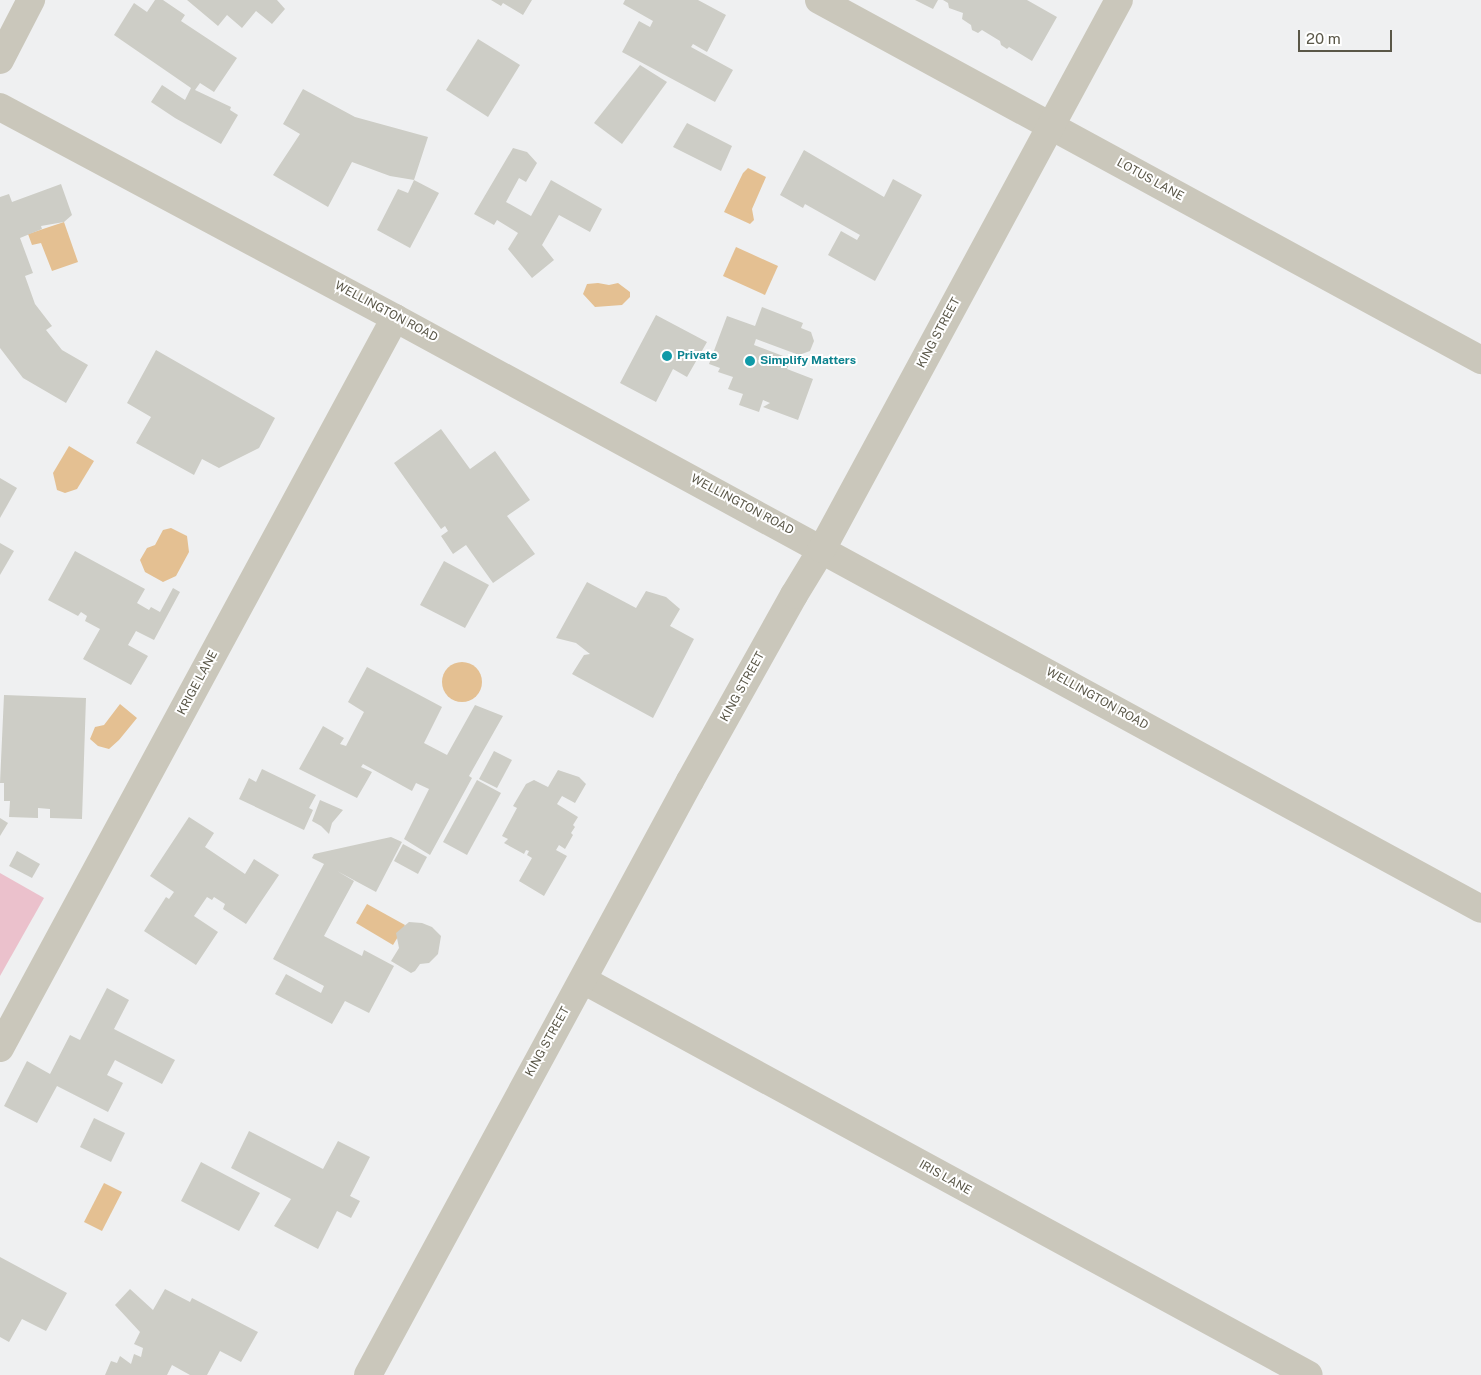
<!DOCTYPE html>
<style>
body{margin:0}
#map{position:relative;width:1481px;height:1375px;overflow:hidden;background:#eff0f1;font-family:"Public Sans",sans-serif}
div>[style]{position:absolute}
[style*='--x']{left:calc(var(--x)*1px);top:calc(var(--y)*1px);width:calc(var(--w)*1px);rotate:calc(var(--a)*1deg)}
.green>*{inset:0;background:#ebc1cc}
.water>*{inset:0;background:#e4c092}
.round{border-radius:50%}
.building>*{inset:0;background:#cdcdc6}
.minor>*{height:28px;margin:-14px;padding:0 14px;transform-origin:14px;border-radius:14px;background:#cac7bb}
.dots>*{width:14px;height:14px;translate:-50% -50%;box-sizing:border-box;border:2px solid #fff;border-radius:50%}
span{translate:-50% -50%;white-space:nowrap;text-align:center;line-height:1.15;-webkit-text-stroke:4px #fff;paint-order:stroke}
.street-label{font-size:12px;color:#5a5748}
.culture-label{font-size:12px;color:#0d838f;font-weight:700}
.left{translate:0 -50%;text-align:left}
.scale{position:absolute;left:1298px;top:30px;width:94px;height:22px;box-sizing:border-box;border:2px solid #5a5748;border-top:0;padding-left:6px;font-size:15px;line-height:18px;white-space:nowrap;color:#5a5748;-webkit-text-stroke:4px #fff;paint-order:stroke}
</style>
<div id="map">
<div class="green">
<div style="clip-path:polygon(0 873px,44px 898px,0 976px)"></div>
</div>
<div class="water">
<div style="clip-path:polygon(748px 168px,766px 177px,752px 209px,754px 220px,750px 224px,724px 212px,743px 173px)"></div>
<div style="clip-path:polygon(64px 222px,78px 262px,52px 271px,41px 243px,32px 245px,28px 234px)"></div>
<div style="clip-path:polygon(736px 247px,778px 266px,765px 295px,723px 276px)"></div>
<div style="clip-path:polygon(598px 283px,609px 285px,618px 283px,630px 292px,630px 297px,622px 305px,595px 307px,583px 294px,587px 284px)"></div>
<div style="clip-path:polygon(69px 446px,94px 461px,77px 489px,65px 493px,57px 490px,53px 473px)"></div>
<div style="clip-path:polygon(171px 528px,187px 536px,189px 552px,176px 576px,163px 582px,145px 572px,140px 560px,147px 548px,155px 545px,163px 530px)"></div>
<div class="round" style="left:442px;top:662px;width:40px;height:40px"></div>
<div style="clip-path:polygon(120px 704px,137px 718px,119px 740px,109px 749px,98px 746px,90px 739px,95px 727px,104px 725px)"></div>
<div style="clip-path:polygon(367px 904px,405px 925px,393px 945px,356px 923px)"></div>
<div style="clip-path:polygon(104px 1183px,122px 1192px,102px 1231px,84px 1222px)"></div>
</div>
<div class="building">
<div style="clip-path:polygon(155px 0,163px 0,185px 15px,181px 21px,237px 58px,214px 92px,200px 83px,195px 90px,231px 107px,230px 110px,238px 115px,221px 144px,175px 118px,151px 102px,162px 85px,185px 100px,191px 88px,114px 35px,134px 3px,147px 12px)"></div>
<div style="clip-path:polygon(187px 0,277px 0,285px 9px,272px 24px,256px 11px,242px 28px,227px 15px,218px 26px)"></div>
<div style="clip-path:polygon(491px 0,532px 0,523px 15px,503px 3px,501px 6px)"></div>
<div style="clip-path:polygon(625px 0,698px 0,726px 15px,707px 52px,693px 44px,691px 47px,733px 70px,715px 102px,622px 52px,639px 21px,650px 27px,653px 21px,623px 4px)"></div>
<div style="clip-path:polygon(915px 0,938px 0,933px 9px)"></div>
<div style="clip-path:polygon(943px 0,1027px 0,1057px 17px,1032px 61px,1009px 47px,1007px 49px,1001px 45px,1000px 41px,982px 30px,978px 33px,972px 30px,971px 25px,962px 19px,963px 13px,949px 8px,948px 3px)"></div>
<div style="clip-path:polygon(478px 39px,520px 65px,488px 117px,446px 90px)"></div>
<div style="clip-path:polygon(640px 65px,667px 82px,622px 144px,594px 123px)"></div>
<div style="clip-path:polygon(303px 89px,355px 117px,428px 137px,414px 180px,390px 176px,352px 162px,328px 207px,273px 175px,300px 134px,283px 124px)"></div>
<div style="clip-path:polygon(687px 123px,732px 146px,721px 171px,673px 147px)"></div>
<div style="clip-path:polygon(513px 148px,527px 152px,537px 163px,526px 182px,519px 178px,506px 202px,531px 216px,551px 180px,602px 209px,590px 232px,559px 215px,542px 245px,554px 260px,532px 278px,508px 249px,518px 233px,497px 220px,494px 225px,474px 214px)"></div>
<div style="clip-path:polygon(804px 150px,884px 197px,893px 179px,922px 195px,875px 281px,828px 255px,841px 231px,857px 240px,860px 235px,805px 204px,803px 208px,780px 195px)"></div>
<div style="clip-path:polygon(414px 180px,439px 193px,410px 248px,377px 230px,398px 189px,408px 193px)"></div>
<div style="clip-path:polygon(61px 184px,72px 215px,64px 222px,41px 226px,42px 229px,20px 238px,33px 273px,25px 276px,35px 304px,52px 326px,46px 330px,62px 350px,88px 365px,66px 403px,23px 378px,0 348px,0 197px,9px 194px,12px 202px)"></div>
<div style="clip-path:polygon(762px 307px,803px 323px,801px 328px,811px 332px,814px 341px,810px 351px,799px 355px,756px 339px,754px 345px,791px 359px,787px 369px,813px 379px,798px 420px,763px 407px,770px 403px,763px 400px,759px 412px,739px 405px,743px 394px,728px 389px,733px 377px,718px 372px,720px 368px,709px 364px,727px 316px,755px 326px)"></div>
<div style="clip-path:polygon(656px 315px,707px 342px,687px 377px,673px 369px,656px 402px,620px 383px)"></div>
<div style="clip-path:polygon(156px 350px,275px 418px,259px 448px,219px 468px,202px 459px,194px 475px,136px 443px,151px 417px,127px 403px)"></div>
<div style="clip-path:polygon(441px 429px,470px 469px,495px 451px,530px 500px,507px 516px,535px 554px,493px 583px,466px 545px,453px 554px,441px 536px,448px 531px,445px 526px,441px 529px,394px 463px)"></div>
<div style="clip-path:polygon(0 478px,17px 488px,0 518px)"></div>
<div style="clip-path:polygon(0 543px,14px 551px,0 575px)"></div>
<div style="clip-path:polygon(75px 551px,145px 589px,137px 603px,149px 610px,151px 607px,160px 612px,173px 588px,180px 592px,154px 640px,136px 631px,128px 645px,148px 656px,131px 685px,83px 659px,100px 629px,85px 621px,87px 616px,81px 612px,78px 616px,48px 600px)"></div>
<div style="clip-path:polygon(444px 561px,489px 585px,465px 628px,420px 605px)"></div>
<div style="clip-path:polygon(587px 582px,636px 608px,646px 591px,666px 597px,680px 609px,670px 626px,694px 639px,653px 718px,572px 674px,584px 655px,590px 654px,576px 643px,556px 638px)"></div>
<div style="clip-path:polygon(367px 667px,442px 707px,424px 743px,447px 755px,475px 705px,503px 716px,469px 776px,472px 778px,430px 855px,404px 839px,429px 789px,416px 783px,412px 791px,363px 764px,361px 767px,372px 772px,357px 798px,299px 769px,323px 726px,344px 738px,340px 744px,346px 746px,364px 712px,348px 702px)"></div>
<div style="clip-path:polygon(4px 695px,86px 698px,82px 819px,50px 818px,50px 809px,38px 808px,38px 818px,9px 817px,10px 801px,4px 801px,4px 783px,0 783px)"></div>
<div style="clip-path:polygon(494px 751px,512px 760px,497px 788px,479px 779px)"></div>
<div style="clip-path:polygon(262px 769px,316px 795px,309px 808px,313px 810px,304px 830px,239px 799px,249px 778px,256px 782px)"></div>
<div style="clip-path:polygon(558px 770px,579px 777px,586px 784px,575px 803px,562px 796px,557px 804px,578px 817px,573px 825px,575px 827px,571px 833px,573px 835px,565px 849px,559px 845px,556px 850px,567px 856px,544px 896px,519px 881px,532px 858px,527px 855px,529px 851px,526px 850px,524px 854px,504px 843px,508px 839px,502px 836px,517px 808px,513px 806px,526px 784px,534px 780px,548px 787px)"></div>
<div style="clip-path:polygon(477px 780px,501px 793px,467px 855px,443px 842px)"></div>
<div style="clip-path:polygon(320px 800px,343px 810px,332px 823px,329px 834px,321px 826px,312px 821px)"></div>
<div style="clip-path:polygon(189px 817px,214px 833px,205px 847px,245px 874px,254px 859px,279px 875px,246px 924px,223px 909px,225px 904px,214px 897px,212px 900px,207px 897px,194px 916px,218px 932px,196px 965px,144px 931px,166px 897px,169px 899px,174px 892px,150px 876px)"></div>
<div style="clip-path:polygon(0 818px,8px 823px,0 836px)"></div>
<div style="clip-path:polygon(391px 837px,402px 842px,376px 892px,337px 871px,354px 881px,324px 936px,362px 956px,364px 950px,394px 966px,369px 1013px,345px 1001px,332px 1024px,275px 994px,286px 974px,321px 993px,324px 986px,273px 959px,324px 864px,312px 858px,314px 854px)"></div>
<div style="clip-path:polygon(403px 844px,427px 857px,418px 874px,394px 861px)"></div>
<div style="clip-path:polygon(17px 851px,40px 864px,32px 878px,9px 866px)"></div>
<div style="clip-path:polygon(409px 922px,422px 923px,432px 927px,441px 936px,438px 954px,429px 963px,420px 964px,415px 971px,411px 973px,391px 961px,399px 948px,396px 933px)"></div>
<div style="clip-path:polygon(107px 988px,129px 1000px,114px 1029px,175px 1060px,162px 1084px,115px 1060px,107px 1075px,123px 1083px,108px 1112px,57px 1086px,37px 1123px,4px 1106px,27px 1061px,50px 1074px,70px 1035px,80px 1040px)"></div>
<div style="clip-path:polygon(94px 1118px,125px 1133px,111px 1162px,80px 1147px)"></div>
<div style="clip-path:polygon(249px 1131px,323px 1169px,338px 1141px,370px 1157px,350px 1196px,360px 1201px,351px 1218px,337px 1211px,318px 1249px,274px 1226px,291px 1199px,231px 1168px)"></div>
<div style="clip-path:polygon(201px 1162px,260px 1193px,239px 1231px,181px 1201px)"></div>
<div style="clip-path:polygon(0 1257px,67px 1293px,46px 1331px,22px 1319px,9px 1342px,0 1337px)"></div>
<div style="clip-path:polygon(130px 1289px,153px 1310px,165px 1289px,190px 1302px,192px 1298px,258px 1332px,241px 1362px,220px 1351px,207px 1375px,190px 1375px,172px 1365px,167px 1375px,105px 1375px,111px 1361px,117px 1363px,120px 1356px,131px 1364px,134px 1354px,141px 1357px,143px 1348px,134px 1344px,140px 1332px,115px 1305px)"></div>
</div>
<div class="minor">
<div style="--x:819;--y:0;--w:754;--a:28.54"></div>
<div style="--x:0;--y:60;--w:68;--a:-62.7"></div>
<div style="--x:0;--y:107;--w:448;--a:28.1"></div>
<div style="--x:395;--y:318;--w:1236;--a:28.55"></div>
<div style="--x:583;--y:980;--w:826;--a:28.55"></div>
<div style="--x:0;--y:1048;--w:830;--a:-61.58"></div>
<div style="--x:368;--y:1375;--w:676;--a:-61.54"></div>
<div style="--x:690;--y:781;--w:213;--a:-60.8"></div>
<div style="--x:794;--y:595;--w:54;--a:-58.7"></div>
<div style="--x:822;--y:549;--w:624;--a:-61.59"></div>
</div>
<div class="dots">
<div style="left:667px;top:356px;background:#0f9aa8"></div>
<div style="left:750px;top:361px;background:#0f9aa8"></div>
</div>
<div class="street-label">
<span style="left:1150px;top:180px;rotate:29deg">LOTUS LANE</span>
<span style="left:386px;top:312px;rotate:28deg">WELLINGTON ROAD</span>
<span style="left:939px;top:333px;rotate:-62deg">KING STREET</span>
<span style="left:742px;top:505px;rotate:28deg">WELLINGTON ROAD</span>
<span style="left:198px;top:683px;rotate:-62deg">KRIGE LANE</span>
<span style="left:743px;top:687px;rotate:-61deg">KING STREET</span>
<span style="left:1097px;top:699px;rotate:29deg">WELLINGTON ROAD</span>
<span style="left:548px;top:1042px;rotate:-61deg">KING STREET</span>
<span style="left:945px;top:1178px;rotate:29deg">IRIS LANE</span>
</div>
<div class="culture-label">
<span class="left" style="left:677px;top:356px">Private</span>
<span class="left" style="left:760px;top:361px">Simplify Matters</span>
</div>
<div class="scale">20 m</div>
</div>
